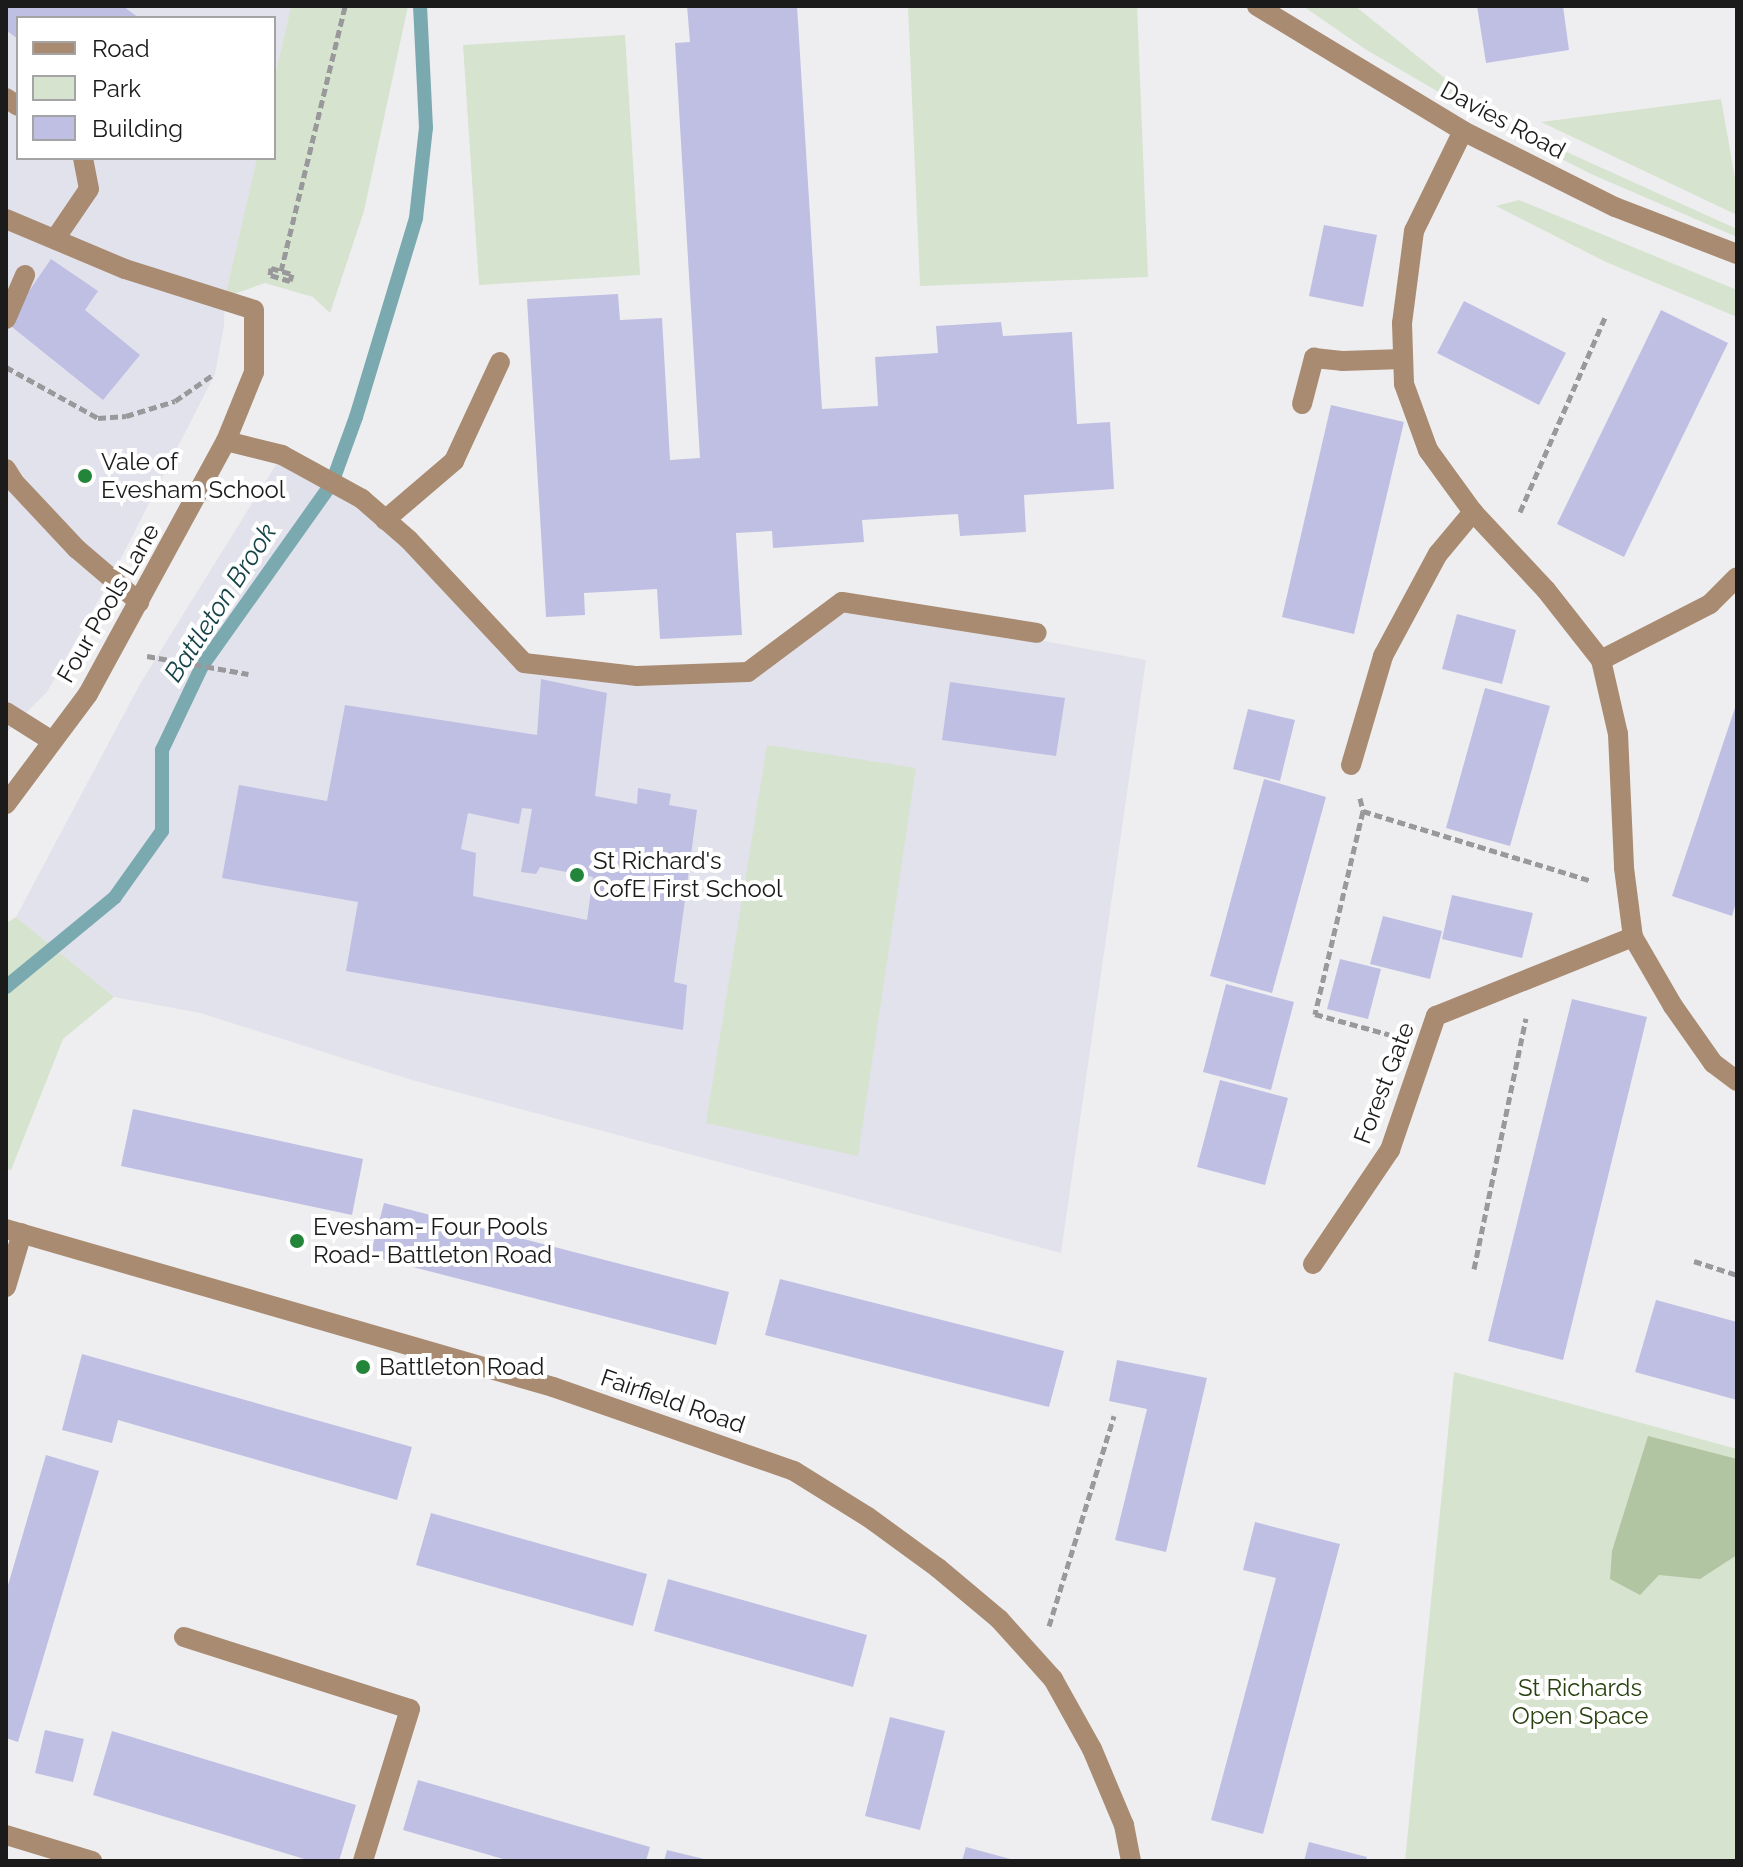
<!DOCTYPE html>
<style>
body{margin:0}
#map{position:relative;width:1743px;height:1867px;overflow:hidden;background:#eeeef0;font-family:Raleway,sans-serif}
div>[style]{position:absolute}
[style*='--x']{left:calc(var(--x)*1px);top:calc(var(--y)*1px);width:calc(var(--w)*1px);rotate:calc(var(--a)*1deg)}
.built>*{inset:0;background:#e2e2ec}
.green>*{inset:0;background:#d6e3ce}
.forest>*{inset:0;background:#b1c5a3}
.stream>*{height:14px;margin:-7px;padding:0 7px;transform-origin:7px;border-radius:7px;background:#7aaaaf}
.building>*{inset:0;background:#bfbfe4}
.path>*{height:5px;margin-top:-2.5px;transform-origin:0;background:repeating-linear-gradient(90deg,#99999b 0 8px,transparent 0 12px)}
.service>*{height:20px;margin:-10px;padding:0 10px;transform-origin:10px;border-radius:10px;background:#a98b72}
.minor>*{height:20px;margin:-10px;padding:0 10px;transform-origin:10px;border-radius:10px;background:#a98b72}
.tertiary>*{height:20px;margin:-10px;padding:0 10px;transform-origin:10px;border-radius:10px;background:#a98b72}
.dots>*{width:22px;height:22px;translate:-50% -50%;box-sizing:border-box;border:4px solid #fff;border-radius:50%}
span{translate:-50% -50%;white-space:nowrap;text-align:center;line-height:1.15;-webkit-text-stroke:8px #fff;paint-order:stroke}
.street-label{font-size:24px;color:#1b1b1c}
.poi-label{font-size:24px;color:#1b1b1c}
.left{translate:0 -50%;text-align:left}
.park-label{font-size:24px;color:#29420f}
.water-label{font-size:26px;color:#154347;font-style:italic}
.frame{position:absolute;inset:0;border:8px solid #1b1b1c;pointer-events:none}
.legend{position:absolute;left:16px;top:16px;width:260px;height:144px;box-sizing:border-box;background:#fff;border:2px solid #a4a4a4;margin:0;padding:10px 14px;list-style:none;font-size:24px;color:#1b1b1c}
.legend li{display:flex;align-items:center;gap:16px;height:40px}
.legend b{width:40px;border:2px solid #a4a4a4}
</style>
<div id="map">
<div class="built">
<div style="clip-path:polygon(6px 6px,291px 6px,274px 80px,274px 18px,18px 18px,18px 158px,257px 158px,225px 297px,224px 326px,215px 374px,111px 578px,47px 692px,6px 733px)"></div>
<div style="clip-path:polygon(282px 455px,367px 500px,526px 661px,640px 673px,751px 671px,842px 603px,1146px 660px,1061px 1253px,415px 1081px,200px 1013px,114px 997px,16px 917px,140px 684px)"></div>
</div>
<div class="green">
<div style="clip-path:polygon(291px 6px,408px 6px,364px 211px,330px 313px,313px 297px,265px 283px,225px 297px,257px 158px,274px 158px,274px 80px)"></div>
<div style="clip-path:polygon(908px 6px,1137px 6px,1148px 277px,920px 286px)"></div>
<div style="clip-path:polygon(1303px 6px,1355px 6px,1498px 121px,1737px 229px,1737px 237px,1591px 174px,1495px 125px,1365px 49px)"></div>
<div style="clip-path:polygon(625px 35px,640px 275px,479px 285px,463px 45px)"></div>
<div style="clip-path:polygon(1721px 99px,1737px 190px,1737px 215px,1541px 122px)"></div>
<div style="clip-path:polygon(1519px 200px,1737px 290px,1737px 317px,1606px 262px,1496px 206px)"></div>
<div style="clip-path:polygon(767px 745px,916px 768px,858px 1156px,706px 1123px)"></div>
<div style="clip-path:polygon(16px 917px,114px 997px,63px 1039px,11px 1170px,6px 1169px,6px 923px)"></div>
<div style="clip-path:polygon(1454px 1372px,1737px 1449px,1737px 1861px,1405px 1861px)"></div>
</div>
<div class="forest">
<div style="clip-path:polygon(1648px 1436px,1737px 1459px,1737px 1555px,1700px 1579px,1659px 1575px,1640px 1595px,1610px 1579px,1612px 1551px)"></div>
</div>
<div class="stream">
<div style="--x:6;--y:987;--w:141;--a:-39.5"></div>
<div style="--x:115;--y:897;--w:81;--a:-54.5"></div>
<div style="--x:162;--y:831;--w:81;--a:-90"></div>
<div style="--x:162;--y:750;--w:93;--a:-64.5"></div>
<div style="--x:202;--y:666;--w:224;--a:-54.6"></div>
<div style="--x:332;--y:483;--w:70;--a:-70"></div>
<div style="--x:356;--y:417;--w:208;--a:-73.2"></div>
<div style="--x:416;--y:218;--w:91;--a:-83.7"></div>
<div style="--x:426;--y:128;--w:122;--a:-92.8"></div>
</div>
<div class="building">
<div style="clip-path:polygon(6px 6px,123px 6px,139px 18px,18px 18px,18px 39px,6px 30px)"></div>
<div style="clip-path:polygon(687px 6px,797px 6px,822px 409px,878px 406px,875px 357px,938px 353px,936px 326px,1001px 322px,1003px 336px,1072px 332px,1077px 424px,1110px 422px,1114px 489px,1024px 495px,1026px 532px,960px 536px,958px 514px,862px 520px,864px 542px,773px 548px,772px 531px,736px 533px,742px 635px,660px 639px,657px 589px,584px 593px,585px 615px,546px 617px,527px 299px,618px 294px,620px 320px,662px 318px,670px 460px,700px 458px,675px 43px,690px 42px)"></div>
<div style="clip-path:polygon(1477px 6px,1563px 6px,1569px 50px,1486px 63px)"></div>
<div style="clip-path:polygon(1324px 225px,1377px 235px,1363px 307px,1309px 296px)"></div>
<div style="clip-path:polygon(51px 259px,98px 291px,85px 310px,140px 355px,103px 400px,7px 323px)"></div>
<div style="clip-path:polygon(1464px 301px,1566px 353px,1539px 405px,1437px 353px)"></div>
<div style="clip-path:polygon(1661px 310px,1728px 343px,1624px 557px,1557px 524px)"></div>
<div style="clip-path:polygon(1331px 405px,1404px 422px,1354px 634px,1282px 617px)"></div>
<div style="clip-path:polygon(1457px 614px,1516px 630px,1502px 684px,1442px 669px)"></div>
<div style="clip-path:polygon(evenodd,541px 679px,607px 693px,595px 796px,637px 804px,638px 788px,671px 794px,669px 805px,697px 810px,674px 982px,687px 985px,683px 1030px,346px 971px,358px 902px,222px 878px,239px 785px,327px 801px,345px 705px,537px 735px,541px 679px,522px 808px,532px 809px,521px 872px,536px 874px,540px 867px,593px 877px,587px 920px,473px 896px,476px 853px,461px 849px,468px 813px,519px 824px,522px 808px)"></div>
<div style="clip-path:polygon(950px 682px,1065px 698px,1056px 756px,942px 740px)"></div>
<div style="clip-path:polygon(1485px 688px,1550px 706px,1510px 846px,1446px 828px)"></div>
<div style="clip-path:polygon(1737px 702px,1737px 899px,1732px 916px,1672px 896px)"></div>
<div style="clip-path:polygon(1248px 709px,1295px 720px,1280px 781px,1233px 769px)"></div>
<div style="clip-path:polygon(1264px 779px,1326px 797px,1272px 993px,1210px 976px)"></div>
<div style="clip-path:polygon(1452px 895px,1533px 913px,1522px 958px,1442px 939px)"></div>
<div style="clip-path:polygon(1383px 916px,1442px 931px,1430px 979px,1370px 964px)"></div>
<div style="clip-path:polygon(1340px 959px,1381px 969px,1368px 1019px,1327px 1009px)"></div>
<div style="clip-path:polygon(1226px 984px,1294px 1002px,1271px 1090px,1203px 1072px)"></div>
<div style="clip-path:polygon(1572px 999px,1647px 1017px,1563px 1360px,1488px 1341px)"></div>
<div style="clip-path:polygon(1220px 1080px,1288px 1098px,1265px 1185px,1197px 1167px)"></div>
<div style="clip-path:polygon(133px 1109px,363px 1159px,352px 1215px,121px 1166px)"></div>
<div style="clip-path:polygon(384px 1203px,729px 1292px,716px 1345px,370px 1256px)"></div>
<div style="clip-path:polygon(780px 1279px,1064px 1351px,1049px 1407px,765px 1335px)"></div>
<div style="clip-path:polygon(1656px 1300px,1737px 1322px,1737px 1400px,1635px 1372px)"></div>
<div style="clip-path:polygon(82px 1354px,412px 1447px,397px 1500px,118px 1420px,112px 1443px,62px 1430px)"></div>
<div style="clip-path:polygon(1117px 1360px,1207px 1378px,1166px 1552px,1115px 1540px,1147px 1409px,1109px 1401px)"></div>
<div style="clip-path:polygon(46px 1455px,99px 1471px,18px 1742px,6px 1738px,6px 1592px)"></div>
<div style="clip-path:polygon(431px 1513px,647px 1574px,633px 1626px,416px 1565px)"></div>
<div style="clip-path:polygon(1255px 1522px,1340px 1544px,1263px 1834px,1211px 1820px,1276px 1578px,1243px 1570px)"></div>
<div style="clip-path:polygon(668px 1579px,867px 1635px,853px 1687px,654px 1631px)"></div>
<div style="clip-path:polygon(890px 1717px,945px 1731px,920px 1830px,865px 1816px)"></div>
<div style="clip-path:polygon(45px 1730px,84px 1739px,73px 1782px,35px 1773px)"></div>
<div style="clip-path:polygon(112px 1731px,356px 1805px,339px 1861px,311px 1861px,93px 1795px)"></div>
<div style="clip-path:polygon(418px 1780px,650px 1847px,646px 1861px,510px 1861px,403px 1830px)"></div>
<div style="clip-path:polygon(1309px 1842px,1367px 1857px,1366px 1861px,1304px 1861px)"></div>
<div style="clip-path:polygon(966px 1847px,1014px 1860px,1013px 1861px,962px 1861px)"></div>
<div style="clip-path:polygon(667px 1850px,708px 1860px,708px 1861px,664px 1861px)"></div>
</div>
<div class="path">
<div style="--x:271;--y:268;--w:22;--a:16"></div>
<div style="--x:292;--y:274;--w:7;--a:106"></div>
<div style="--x:290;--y:281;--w:21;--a:-163"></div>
<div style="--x:270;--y:275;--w:7;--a:-82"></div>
<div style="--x:281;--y:271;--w:273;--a:-76.4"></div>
<div style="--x:6;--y:367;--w:105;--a:29"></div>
<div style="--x:98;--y:418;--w:28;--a:-4"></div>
<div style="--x:126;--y:416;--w:51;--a:-17"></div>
<div style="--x:175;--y:401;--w:47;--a:-34.7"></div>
<div style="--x:1520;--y:512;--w:213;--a:-66.4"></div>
<div style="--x:147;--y:656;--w:103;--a:10.1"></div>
<div style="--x:1360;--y:798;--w:13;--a:77"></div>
<div style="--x:1363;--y:811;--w:209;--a:103.3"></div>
<div style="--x:1315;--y:1014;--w:83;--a:15.4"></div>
<div style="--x:1363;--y:811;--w:239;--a:17"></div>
<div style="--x:1694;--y:1261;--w:45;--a:18"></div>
<div style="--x:1474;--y:1269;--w:256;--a:-78.3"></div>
<div style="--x:1049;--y:1626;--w:220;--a:-72.8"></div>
</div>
<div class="service">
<div style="--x:6;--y:98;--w:14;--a:34"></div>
<div style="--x:6;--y:219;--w:129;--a:22.8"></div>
<div style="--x:125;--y:269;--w:135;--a:17.6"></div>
<div style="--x:254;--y:310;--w:62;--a:90"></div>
<div style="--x:55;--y:239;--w:60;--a:-55.8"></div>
<div style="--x:89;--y:189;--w:32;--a:-101"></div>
<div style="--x:6;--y:319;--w:48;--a:-66.6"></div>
<div style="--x:1302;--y:404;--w:48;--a:-75.4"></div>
<div style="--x:1314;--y:358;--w:28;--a:6"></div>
<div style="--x:1342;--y:361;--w:61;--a:-1.9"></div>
<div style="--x:226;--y:441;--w:58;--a:14"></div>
<div style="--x:282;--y:455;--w:91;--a:28.8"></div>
<div style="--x:362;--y:499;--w:62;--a:41.1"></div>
<div style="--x:409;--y:540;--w:168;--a:46.9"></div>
<div style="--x:524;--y:663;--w:114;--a:6.6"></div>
<div style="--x:637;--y:676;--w:111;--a:-2.1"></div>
<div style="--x:748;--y:672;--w:117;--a:-36.7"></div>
<div style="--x:842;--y:602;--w:197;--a:9"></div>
<div style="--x:6;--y:469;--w:15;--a:58"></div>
<div style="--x:14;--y:482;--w:92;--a:46.8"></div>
<div style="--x:77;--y:549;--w:82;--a:40.5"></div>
<div style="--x:385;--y:520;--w:91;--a:-40.5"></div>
<div style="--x:454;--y:461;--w:109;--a:-65.1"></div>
<div style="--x:6;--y:712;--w:54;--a:32.2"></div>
<div style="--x:184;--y:1637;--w:237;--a:17.7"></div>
<div style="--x:410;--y:1709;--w:159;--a:107.2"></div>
</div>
<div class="minor">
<div style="--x:1463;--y:131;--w:111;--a:116.1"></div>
<div style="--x:1414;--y:231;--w:93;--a:97.4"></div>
<div style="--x:1402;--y:323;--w:61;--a:88.1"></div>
<div style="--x:1404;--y:384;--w:70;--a:70"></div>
<div style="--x:1428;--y:450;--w:77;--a:54"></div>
<div style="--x:1473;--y:512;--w:107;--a:46.9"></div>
<div style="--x:1546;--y:590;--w:89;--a:51.8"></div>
<div style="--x:1601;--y:660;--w:76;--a:77.1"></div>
<div style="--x:1618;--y:734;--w:134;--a:87.4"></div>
<div style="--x:1624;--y:868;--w:70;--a:82.6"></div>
<div style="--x:1633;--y:937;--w:80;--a:59.9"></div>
<div style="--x:1673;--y:1006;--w:70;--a:54.9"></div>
<div style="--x:1713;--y:1063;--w:30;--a:37"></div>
<div style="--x:1601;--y:660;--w:123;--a:-27.2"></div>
<div style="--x:1710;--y:604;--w:38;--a:-45"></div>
<div style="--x:1351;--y:765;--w:114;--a:-73.6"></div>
<div style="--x:1383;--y:656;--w:116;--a:-61.7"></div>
<div style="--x:1438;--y:554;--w:55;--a:-50.2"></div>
<div style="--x:6;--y:804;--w:137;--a:-53.3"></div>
<div style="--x:88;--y:694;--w:288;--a:-61.4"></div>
<div style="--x:226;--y:441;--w:74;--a:-67.9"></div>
<div style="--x:6;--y:1229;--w:569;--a:16.11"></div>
<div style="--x:553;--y:1387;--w:255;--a:19.2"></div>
<div style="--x:794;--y:1471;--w:87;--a:31.9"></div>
<div style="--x:868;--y:1517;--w:87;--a:36.1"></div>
<div style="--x:938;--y:1568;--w:80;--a:39.9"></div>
<div style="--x:999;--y:1619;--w:81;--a:48"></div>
<div style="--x:1053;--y:1679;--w:80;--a:60.9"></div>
<div style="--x:1092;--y:1749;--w:82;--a:67.2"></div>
<div style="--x:1124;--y:1825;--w:37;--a:79"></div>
<div style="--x:1313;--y:1264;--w:138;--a:-56"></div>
<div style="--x:1390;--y:1150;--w:142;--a:-71.1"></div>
<div style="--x:1436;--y:1016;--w:212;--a:-21.9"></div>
<div style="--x:6;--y:1287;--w:56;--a:-73.5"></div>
<div style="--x:6;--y:1835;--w:90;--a:16.8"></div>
</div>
<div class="tertiary">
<div style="--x:1257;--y:6;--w:241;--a:31.2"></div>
<div style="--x:1463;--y:131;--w:170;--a:26.6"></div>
<div style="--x:1615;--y:207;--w:131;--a:21.1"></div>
</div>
<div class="dots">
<div style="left:85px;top:476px;background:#238539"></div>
<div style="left:577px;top:875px;background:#238539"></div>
<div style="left:297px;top:1241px;background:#238539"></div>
<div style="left:363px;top:1367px;background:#238539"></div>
</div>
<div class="street-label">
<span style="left:1503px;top:120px;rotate:28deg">Davies Road</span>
<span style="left:108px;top:603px;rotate:-60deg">Four Pools Lane</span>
<span style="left:1384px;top:1083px;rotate:-69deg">Forest Gate</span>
<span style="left:673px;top:1401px;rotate:19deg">Fairfield Road</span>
</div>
<div class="poi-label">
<span class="left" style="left:101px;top:476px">Vale of<br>Evesham School</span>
<span class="left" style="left:593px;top:875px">St Richard's<br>CofE First School</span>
<span class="left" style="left:313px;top:1241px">Evesham- Four Pools<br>Road- Battleton Road</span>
<span class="left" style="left:379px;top:1367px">Battleton Road</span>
</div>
<div class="park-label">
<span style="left:1580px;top:1702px">St Richards<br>Open Space</span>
</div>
<div class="water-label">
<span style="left:221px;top:603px;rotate:-57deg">Battleton Brook</span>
</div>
<div class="frame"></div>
<ul class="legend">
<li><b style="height:10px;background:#a98b72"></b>Road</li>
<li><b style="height:22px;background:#d6e3ce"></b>Park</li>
<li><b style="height:22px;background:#bfbfe4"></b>Building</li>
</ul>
</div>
